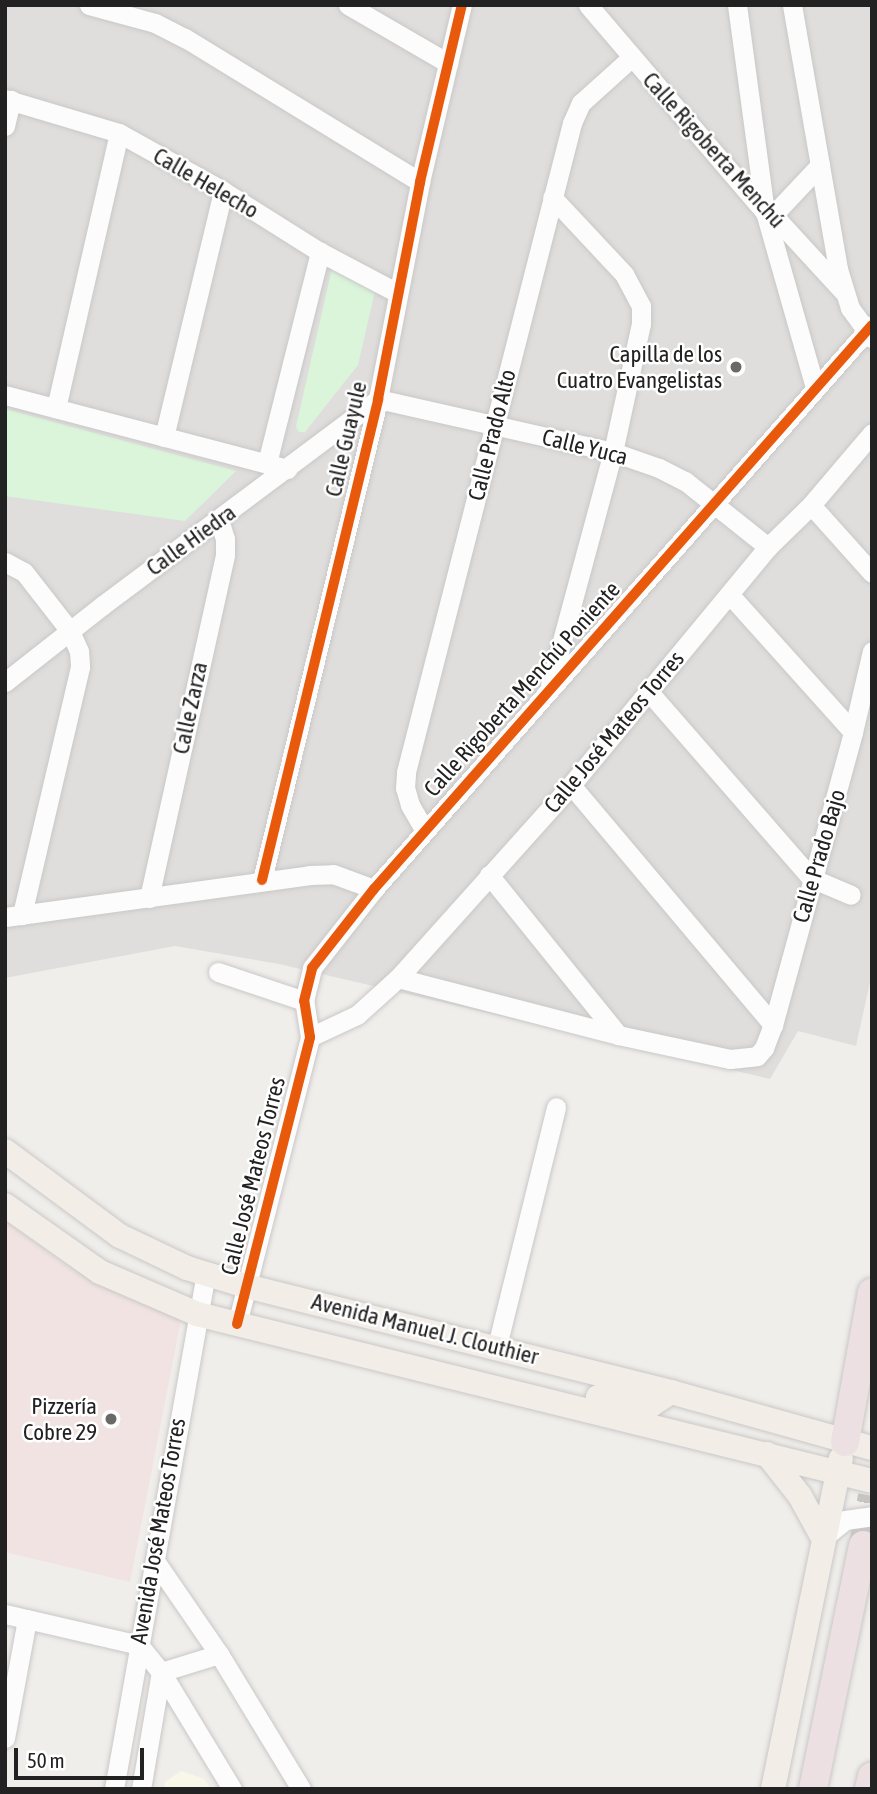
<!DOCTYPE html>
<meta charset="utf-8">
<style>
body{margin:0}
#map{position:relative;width:877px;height:1794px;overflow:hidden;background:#f0eeeb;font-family:"Asap Condensed",sans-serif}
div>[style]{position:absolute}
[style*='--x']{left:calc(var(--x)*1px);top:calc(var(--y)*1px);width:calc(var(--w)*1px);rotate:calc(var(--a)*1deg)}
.residential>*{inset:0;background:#dfdedc}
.commercial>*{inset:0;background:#f1e3e1}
.education>*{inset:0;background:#f8f7e8}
.park>*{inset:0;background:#daf5da}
.highway-tunnel>*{height:28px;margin-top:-14px;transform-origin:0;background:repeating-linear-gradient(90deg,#c7c5c3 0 28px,transparent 0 42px)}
.roads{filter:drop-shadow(0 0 2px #c9c8c7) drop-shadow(0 0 2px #c9c8c7)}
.minor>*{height:19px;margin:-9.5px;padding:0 9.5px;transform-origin:9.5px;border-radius:9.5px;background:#fdfcfc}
.major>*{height:24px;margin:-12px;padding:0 12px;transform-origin:12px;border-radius:12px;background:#f3ede7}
.highway>*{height:28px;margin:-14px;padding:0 14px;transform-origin:14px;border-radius:14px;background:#ece0e2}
.cycleway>*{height:10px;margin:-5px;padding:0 5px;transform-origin:5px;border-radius:5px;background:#e8590c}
.dots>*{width:19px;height:19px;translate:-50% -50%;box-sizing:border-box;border:4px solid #fff;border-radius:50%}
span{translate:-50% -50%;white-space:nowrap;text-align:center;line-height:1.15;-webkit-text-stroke:5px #fff;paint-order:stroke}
.street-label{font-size:23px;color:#222}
.poi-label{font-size:23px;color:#222}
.right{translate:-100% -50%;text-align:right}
.frame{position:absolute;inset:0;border:7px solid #222;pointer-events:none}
.scale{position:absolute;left:14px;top:1748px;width:130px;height:32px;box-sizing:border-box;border:4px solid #222;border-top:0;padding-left:9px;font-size:21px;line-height:24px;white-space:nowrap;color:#222;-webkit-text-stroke:5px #fff;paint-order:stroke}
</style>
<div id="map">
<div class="residential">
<div style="clip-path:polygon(5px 5px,872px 5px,872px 973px,856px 1046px,798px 1031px,770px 1079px,279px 964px,175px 946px,5px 978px)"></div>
</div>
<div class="commercial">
<div style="clip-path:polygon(5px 1221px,70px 1268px,134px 1301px,182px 1315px,130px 1582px,5px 1552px)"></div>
</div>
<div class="education">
<div style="clip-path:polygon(181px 1771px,204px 1779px,211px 1789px,164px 1789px,165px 1782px)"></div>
</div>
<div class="park">
<div style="clip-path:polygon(332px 268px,375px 291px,358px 365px,305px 432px,299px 432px,296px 427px)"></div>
<div style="clip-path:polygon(5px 409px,236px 471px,185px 521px,5px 496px)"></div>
</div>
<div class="highway-tunnel">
<div style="--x:863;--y:1545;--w:50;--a:-79.6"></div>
</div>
<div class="roads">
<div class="minor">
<div style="--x:89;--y:5;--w:68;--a:15.3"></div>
<div style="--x:155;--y:23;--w:34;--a:27"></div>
<div style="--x:185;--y:38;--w:276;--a:31.5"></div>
<div style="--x:348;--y:5;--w:116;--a:30.1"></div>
<div style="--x:588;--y:5;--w:272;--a:49.5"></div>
<div style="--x:765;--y:212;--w:9;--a:21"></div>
<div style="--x:773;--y:215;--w:103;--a:47.4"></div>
<div style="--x:737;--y:5;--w:209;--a:82.3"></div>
<div style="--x:765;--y:212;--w:183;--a:74.1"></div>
<div style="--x:792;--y:5;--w:268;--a:80.1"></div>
<div style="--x:838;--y:269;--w:41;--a:72.9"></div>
<div style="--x:850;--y:308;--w:37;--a:54"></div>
<div style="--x:5;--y:99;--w:119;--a:16.6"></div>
<div style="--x:119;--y:133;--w:119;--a:29.1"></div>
<div style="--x:223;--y:191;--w:115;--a:32.2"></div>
<div style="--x:320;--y:252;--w:86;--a:27.8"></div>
<div style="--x:5;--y:126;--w:27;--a:-77"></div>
<div style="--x:773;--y:215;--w:69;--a:-46.8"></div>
<div style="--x:5;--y:395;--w:292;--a:14.7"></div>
<div style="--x:56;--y:408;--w:282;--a:-77.1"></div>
<div style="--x:164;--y:437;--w:253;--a:-76.5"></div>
<div style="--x:267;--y:463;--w:218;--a:-75.9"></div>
<div style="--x:811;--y:505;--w:91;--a:48.1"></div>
<div style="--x:5;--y:562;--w:21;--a:28"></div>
<div style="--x:24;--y:572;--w:75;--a:52.1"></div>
<div style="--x:70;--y:631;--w:22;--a:66"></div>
<div style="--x:79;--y:651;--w:16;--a:86"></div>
<div style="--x:80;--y:667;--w:255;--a:103.2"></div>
<div style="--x:730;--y:595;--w:184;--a:48.1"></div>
<div style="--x:5;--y:682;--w:125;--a:-38.2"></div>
<div style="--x:103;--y:605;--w:344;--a:-36.8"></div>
<div style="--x:378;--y:399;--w:241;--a:12.7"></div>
<div style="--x:613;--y:452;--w:49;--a:19.2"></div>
<div style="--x:659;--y:468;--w:29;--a:27"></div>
<div style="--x:685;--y:481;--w:106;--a:38.5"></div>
<div style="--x:550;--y:685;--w:241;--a:-74.9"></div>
<div style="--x:613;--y:452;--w:131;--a:-77.7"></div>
<div style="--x:641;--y:324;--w:18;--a:-90"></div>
<div style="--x:641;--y:306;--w:36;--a:-118"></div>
<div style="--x:624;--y:274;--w:105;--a:-133.1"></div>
<div style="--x:649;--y:692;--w:247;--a:48.9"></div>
<div style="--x:811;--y:878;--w:43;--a:23"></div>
<div style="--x:571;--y:785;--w:314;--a:49.9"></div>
<div style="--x:425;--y:831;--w:30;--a:-120"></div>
<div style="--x:410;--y:805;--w:18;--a:-106"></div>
<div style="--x:405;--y:788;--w:16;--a:-86"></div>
<div style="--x:406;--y:772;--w:670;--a:-75.65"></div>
<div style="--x:572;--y:123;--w:22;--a:-66"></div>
<div style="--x:581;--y:103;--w:67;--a:-42"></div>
<div style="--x:489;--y:875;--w:206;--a:51.1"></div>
<div style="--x:262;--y:880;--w:495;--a:-76.4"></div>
<div style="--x:378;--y:399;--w:221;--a:-79"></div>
<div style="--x:420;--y:182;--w:182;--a:-76.7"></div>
<div style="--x:149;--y:898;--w:352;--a:-77.5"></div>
<div style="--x:225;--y:554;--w:15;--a:-90"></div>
<div style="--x:225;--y:539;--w:21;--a:-107"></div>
<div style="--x:5;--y:917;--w:308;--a:-7.8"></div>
<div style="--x:310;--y:875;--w:23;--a:-2"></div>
<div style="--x:333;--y:874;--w:44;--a:20.1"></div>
<div style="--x:218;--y:972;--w:91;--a:18.6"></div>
<div style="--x:398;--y:978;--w:227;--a:14.5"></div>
<div style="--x:618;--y:1035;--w:115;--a:12.1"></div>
<div style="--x:730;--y:1059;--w:27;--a:-6"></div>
<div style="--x:757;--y:1056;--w:11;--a:-49"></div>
<div style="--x:764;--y:1048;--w:25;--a:-69"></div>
<div style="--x:773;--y:1025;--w:304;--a:-74.7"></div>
<div style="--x:853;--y:732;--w:83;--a:-76.8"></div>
<div style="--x:310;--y:1037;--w:52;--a:-25.1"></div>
<div style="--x:357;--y:1015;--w:55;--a:-42.1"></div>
<div style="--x:398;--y:978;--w:259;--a:-48.1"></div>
<div style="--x:571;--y:785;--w:309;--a:-50.4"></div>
<div style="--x:768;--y:547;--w:60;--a:-44.3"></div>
<div style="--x:811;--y:505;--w:94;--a:-49.7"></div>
<div style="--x:237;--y:1324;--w:296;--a:-75.7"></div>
<div style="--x:310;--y:1037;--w:36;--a:-99"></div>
<div style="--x:304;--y:1001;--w:34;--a:-76"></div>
<div style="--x:312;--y:968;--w:100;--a:-51.9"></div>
<div style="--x:374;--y:889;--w:752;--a:-48.56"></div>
<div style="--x:497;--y:1346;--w:246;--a:-76.1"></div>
<div style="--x:823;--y:1538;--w:28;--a:-39"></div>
<div style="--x:845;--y:1520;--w:27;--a:-8"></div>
<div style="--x:155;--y:1561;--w:113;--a:55.5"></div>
<div style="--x:219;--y:1654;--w:158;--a:58.7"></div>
<div style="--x:5;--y:1614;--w:138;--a:13"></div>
<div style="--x:139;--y:1645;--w:35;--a:51"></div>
<div style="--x:161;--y:1672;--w:137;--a:58.7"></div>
<div style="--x:161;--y:1672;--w:61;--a:-17.2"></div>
<div style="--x:5;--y:1738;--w:121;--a:-79.5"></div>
<div style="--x:114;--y:1789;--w:524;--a:-79.89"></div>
<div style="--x:141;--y:1789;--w:119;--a:-80.3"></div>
</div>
<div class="major">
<div style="--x:5;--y:1151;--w:143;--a:36.5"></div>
<div style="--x:120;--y:1236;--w:74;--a:25.5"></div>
<div style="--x:187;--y:1268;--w:62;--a:17"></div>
<div style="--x:246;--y:1286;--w:438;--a:14"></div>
<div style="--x:671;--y:1392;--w:209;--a:15.6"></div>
<div style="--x:5;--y:1205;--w:116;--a:35.2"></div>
<div style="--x:100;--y:1272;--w:106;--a:23.4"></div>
<div style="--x:197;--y:1314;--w:695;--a:13.9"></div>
<div style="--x:598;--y:1397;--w:54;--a:8.6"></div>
<div style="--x:651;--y:1405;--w:24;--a:-33"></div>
<div style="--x:767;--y:1454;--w:53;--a:51.8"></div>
<div style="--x:800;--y:1496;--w:48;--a:61.3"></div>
<div style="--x:773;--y:1789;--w:337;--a:-78.4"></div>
</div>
<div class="highway">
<div style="--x:845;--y:1442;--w:152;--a:-79.8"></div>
<div style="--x:813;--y:1789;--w:249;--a:-78.4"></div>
<div style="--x:869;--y:1789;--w:13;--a:-77"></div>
</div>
</div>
<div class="cycleway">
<div style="--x:262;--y:880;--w:495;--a:-76.4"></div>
<div style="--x:378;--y:399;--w:221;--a:-79"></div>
<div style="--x:420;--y:182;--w:182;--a:-76.7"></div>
<div style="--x:237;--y:1324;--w:296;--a:-75.7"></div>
<div style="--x:310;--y:1037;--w:36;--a:-99"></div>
<div style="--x:304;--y:1001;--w:34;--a:-76"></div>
<div style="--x:312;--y:968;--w:100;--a:-51.9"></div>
<div style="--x:374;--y:889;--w:752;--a:-48.56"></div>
</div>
<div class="dots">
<div style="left:736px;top:367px;background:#6a6968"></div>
<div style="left:111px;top:1419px;background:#6a6968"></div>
</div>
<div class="street-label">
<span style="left:714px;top:150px;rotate:48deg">Calle Rigoberta Menchú</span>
<span style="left:206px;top:183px;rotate:30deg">Calle Helecho</span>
<span style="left:492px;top:435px;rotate:-76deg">Calle Prado Alto</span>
<span style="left:346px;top:439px;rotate:-77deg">Calle Guayule</span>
<span style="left:585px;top:447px;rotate:14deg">Calle Yuca</span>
<span style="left:191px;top:540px;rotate:-36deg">Calle Hiedra</span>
<span style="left:522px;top:689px;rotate:-48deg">Calle Rigoberta Menchú Poniente</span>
<span style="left:190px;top:708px;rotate:-78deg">Calle Zarza</span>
<span style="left:614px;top:732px;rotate:-50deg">Calle José Mateos Torres</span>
<span style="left:819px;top:856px;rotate:-74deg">Calle Prado Bajo</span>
<span style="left:253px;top:1176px;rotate:-76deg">Calle José Mateos Torres</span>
<span style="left:425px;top:1329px;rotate:14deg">Avenida Manuel J. Clouthier</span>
<span style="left:158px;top:1531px;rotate:-80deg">Avenida José Mateos Torres</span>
</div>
<div class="poi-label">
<span class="right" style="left:722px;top:367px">Capilla de los<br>Cuatro Evangelistas</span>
<span class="right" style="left:97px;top:1419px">Pizzería<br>Cobre 29</span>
</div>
<div class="frame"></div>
<div class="scale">50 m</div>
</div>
